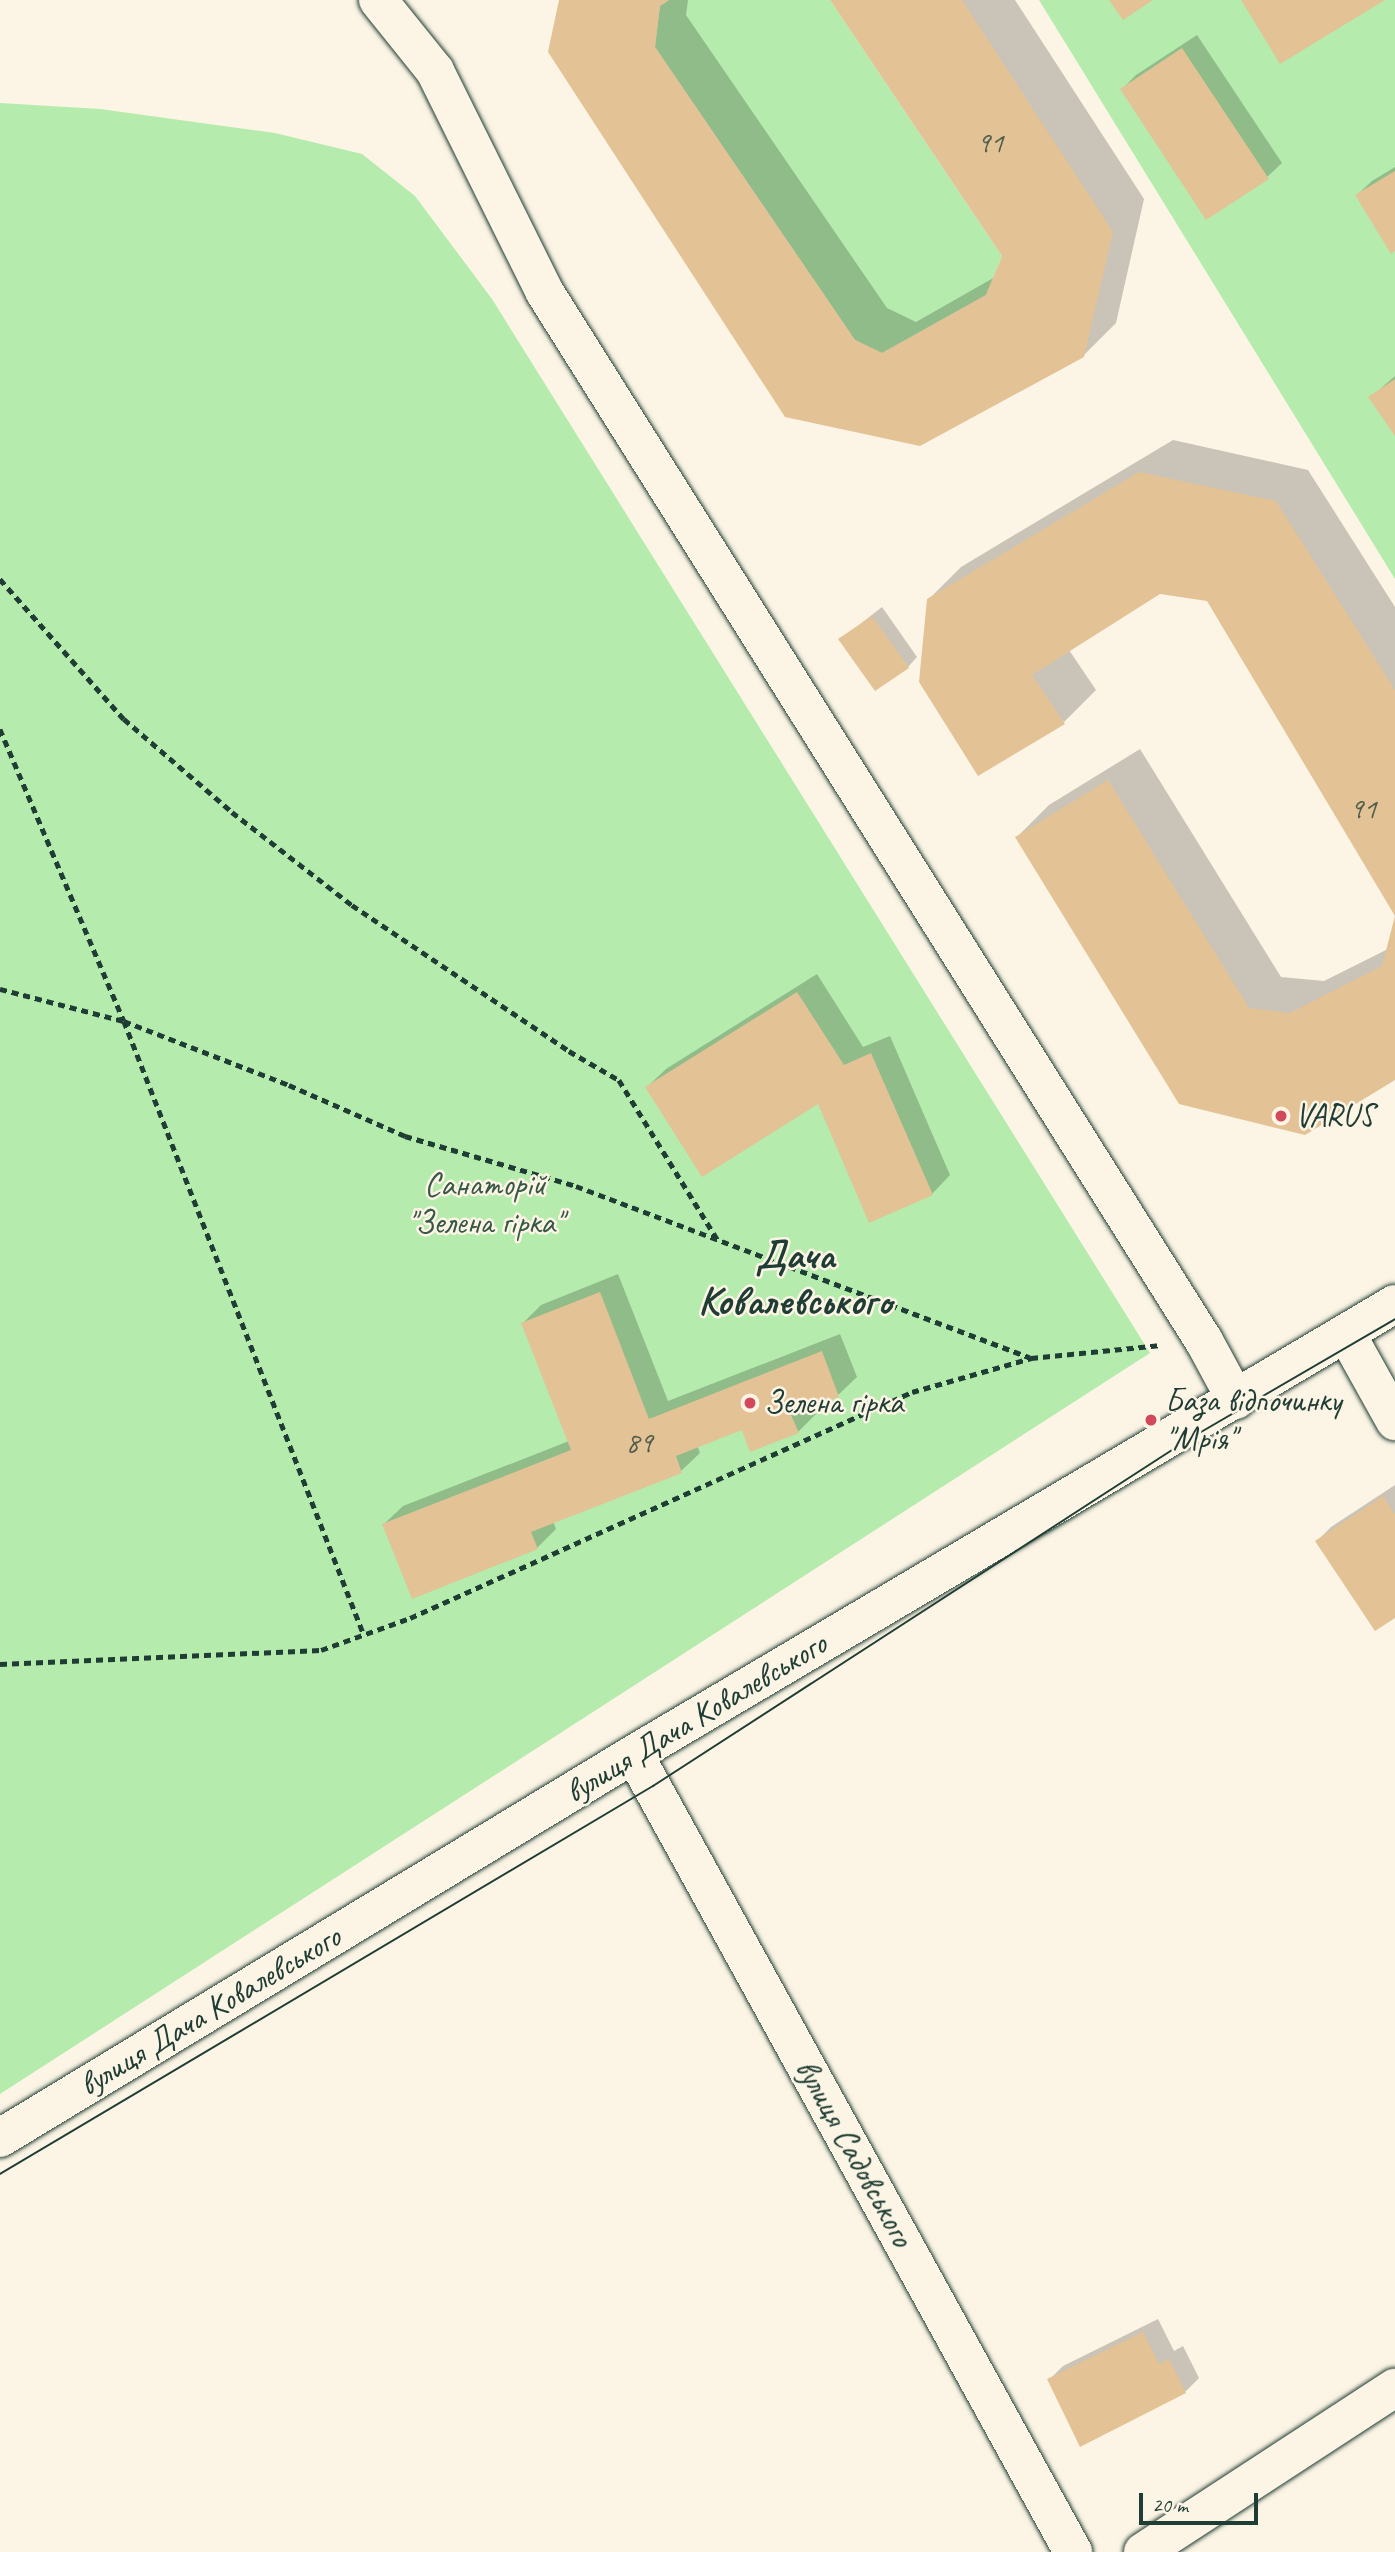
<!DOCTYPE html>
<meta charset="utf-8">
<style>
body{margin:0}
#map{position:relative;width:1395px;height:2552px;overflow:hidden;background:#fcf5e5;font-family:Caveat,sans-serif}
div>[style]{position:absolute}
[style*='--x']{left:calc(var(--x)*1px);top:calc(var(--y)*1px);width:calc(var(--w)*1px);rotate:calc(var(--a)*1deg)}
.green>*{inset:0;background:#b5ebad}
.shadow>*{inset:0;background:#0003}
.building>*{inset:0;background:#e3c295}
.path>*{height:4.5px;margin-top:-2.25px;transform-origin:0;background:repeating-linear-gradient(90deg,#1f3d34 0 7px,transparent 0 12px)}
.roads{filter:drop-shadow(0 0 2px #1f3d34) drop-shadow(0 0 2px #1f3d34)}
.minor>*{height:38px;margin:-19px;padding:0 19px;transform-origin:19px;border-radius:19px;background:#fcf5e5}
.tram>*{height:2px;margin:-1px;padding:0 1px;transform-origin:1px;border-radius:1px;background:#1f3d34}
.dots>*{width:19px;height:19px;translate:-50% -50%;box-sizing:border-box;border:4px solid #fcf5e5;border-radius:50%}
span{translate:-50% -50%;white-space:nowrap;text-align:center;line-height:1.15;-webkit-text-stroke:5px #fcf5e5;paint-order:stroke}
.number-label{font-size:30px;color:#505e4c}
.number-label span{-webkit-text-stroke-width:0}
.poi-label{font-size:33px;color:#1f3d34}
.left{translate:0 -50%;text-align:left}
.park-label{font-size:33px;color:#365746}
.street-label{font-size:33px;color:#1f3d34}
.district-label{font-size:40px;color:#1f3d34;font-weight:700}
.scale{position:absolute;left:1139px;top:2493px;width:119px;height:32px;box-sizing:border-box;border:4px solid #1f3d34;border-top:0;padding-left:9px;font-size:21px;line-height:24px;white-space:nowrap;color:#1f3d34;-webkit-text-stroke:5px #fcf5e5;paint-order:stroke}
</style>
<div id="map">
<div class="green">
<div style="clip-path:polygon(669px 0,830px 0,1002px 256px,986px 295px,882px 353px,855px 340px,655px 47px,660px 6px)"></div>
<div style="clip-path:polygon(1039px 0,1395px 0,1395px 579px)"></div>
<div style="clip-path:polygon(0 103px,100px 109px,275px 133px,362px 154px,415px 196px,492px 299px,1150px 1353px,0 2094px)"></div>
</div>
<div class="shadow">
<div style="clip-path:polygon(561px 0,688px 0,686px 15px,887px 308px,916px 322px,995px 277px,1004px 256px,832px 0,1015px 0,1144px 199px,1116px 323px,1083px 356px,919px 444px)"></div>
<div style="clip-path:polygon(1197px 35px,1282px 163px,1267px 177px,1122px 89px,1136px 75px)"></div>
<div style="clip-path:polygon(1395px 167px,1395px 249px,1357px 195px,1372px 181px)"></div>
<div style="clip-path:polygon(1395px 376px,1395px 433px,1371px 397px)"></div>
<div style="clip-path:polygon(1173px 440px,1308px 470px,1395px 607px,1395px 914px,1208px 600px,1159px 593px,1069px 650px,1096px 690px,1064px 722px,928px 600px,961px 567px)"></div>
<div style="clip-path:polygon(882px 607px,917px 657px,908px 667px,841px 639px)"></div>
<div style="clip-path:polygon(1140px 749px,1281px 977px,1324px 981px,1388px 949px,1395px 919px,1395px 1078px,1304px 1133px,1017px 837px,1049px 805px)"></div>
<div style="clip-path:polygon(817px 974px,863px 1047px,890px 1036px,950px 1175px,932px 1194px,818px 1101px,647px 1087px,666px 1069px)"></div>
<div style="clip-path:polygon(618px 1274px,668px 1401px,840px 1334px,857px 1377px,838px 1395px,813px 1405px,817px 1413px,798px 1432px,743px 1428px,697px 1445px,700px 1453px,681px 1471px,553px 1521px,556px 1529px,537px 1548px,384px 1524px,403px 1506px,569px 1441px,523px 1323px,541px 1305px)"></div>
<div style="clip-path:polygon(1395px 1485px,1395px 1616px,1317px 1541px,1331px 1527px)"></div>
<div style="clip-path:polygon(1158px 2319px,1174px 2351px,1183px 2346px,1199px 2378px,1185px 2392px,1049px 2380px,1063px 2366px)"></div>
</div>
<div class="building">
<div style="clip-path:polygon(559px 0,669px 0,660px 6px,655px 47px,855px 340px,882px 353px,986px 295px,1002px 256px,830px 0,962px 0,1113px 232px,1084px 357px,920px 446px,785px 417px,548px 52px)"></div>
<div style="clip-path:polygon(1109px 0,1153px 0,1123px 20px)"></div>
<div style="clip-path:polygon(1241px 0,1385px 0,1280px 64px)"></div>
<div style="clip-path:polygon(1182px 48px,1269px 179px,1206px 220px,1120px 89px)"></div>
<div style="clip-path:polygon(1395px 171px,1395px 251px,1391px 254px,1355px 195px)"></div>
<div style="clip-path:polygon(1395px 379px,1395px 436px,1368px 397px)"></div>
<div style="clip-path:polygon(1139px 472px,1276px 501px,1395px 690px,1395px 1080px,1305px 1135px,1179px 1104px,1015px 837px,1108px 780px,1249px 1008px,1290px 1013px,1382px 966px,1395px 916px,1207px 601px,1160px 594px,1032px 675px,1065px 724px,978px 776px,919px 682px,927px 599px)"></div>
<div style="clip-path:polygon(872px 616px,909px 668px,875px 691px,838px 639px)"></div>
<div style="clip-path:polygon(797px 992px,844px 1065px,871px 1053px,933px 1195px,869px 1223px,818px 1104px,702px 1177px,645px 1087px)"></div>
<div style="clip-path:polygon(600px 1292px,649px 1419px,822px 1351px,839px 1397px,791px 1415px,799px 1433px,750px 1452px,742px 1430px,676px 1456px,682px 1473px,531px 1532px,538px 1549px,412px 1599px,382px 1524px,571px 1450px,521px 1323px)"></div>
<div style="clip-path:polygon(1383px 1496px,1395px 1514px,1395px 1618px,1375px 1631px,1315px 1541px)"></div>
<div style="clip-path:polygon(1143px 2332px,1159px 2364px,1169px 2359px,1186px 2393px,1080px 2447px,1047px 2379px)"></div>
</div>
<div class="path">
<div style="--x:0;--y:579;--w:187;--a:48.5"></div>
<div style="--x:124;--y:719;--w:143;--a:40.7"></div>
<div style="--x:232;--y:812;--w:152;--a:37.8"></div>
<div style="--x:352;--y:905;--w:262;--a:33.9"></div>
<div style="--x:569;--y:1051;--w:58;--a:30.1"></div>
<div style="--x:619;--y:1080;--w:188;--a:58.3"></div>
<div style="--x:0;--y:729;--w:317;--a:67"></div>
<div style="--x:124;--y:1021;--w:659;--a:68.65"></div>
<div style="--x:0;--y:989;--w:128;--a:14.5"></div>
<div style="--x:124;--y:1021;--w:177;--a:21.2"></div>
<div style="--x:289;--y:1085;--w:127;--a:23.7"></div>
<div style="--x:405;--y:1136;--w:178;--a:16.3"></div>
<div style="--x:576;--y:1186;--w:485;--a:20.7"></div>
<div style="--x:0;--y:1664;--w:321;--a:-2.5"></div>
<div style="--x:321;--y:1650;--w:95;--a:-19.8"></div>
<div style="--x:410;--y:1618;--w:551;--a:-24.24"></div>
<div style="--x:912;--y:1392;--w:124;--a:-15.9"></div>
<div style="--x:1031;--y:1358;--w:131;--a:-5.7"></div>
</div>
<div class="roads">
<div class="minor">
<div style="--x:378;--y:0;--w:91;--a:51.2"></div>
<div style="--x:435;--y:71;--w:246;--a:63.6"></div>
<div style="--x:544;--y:291;--w:1240;--a:57.85"></div>
<div style="--x:1204;--y:1341;--w:67;--a:61.5"></div>
<div style="--x:1346;--y:1333;--w:101;--a:60.9"></div>
<div style="--x:634;--y:1754;--w:911;--a:61.18"></div>
<div style="--x:0;--y:2138;--w:741;--a:-31.2"></div>
<div style="--x:634;--y:1754;--w:884;--a:-30.6"></div>
<div style="--x:1143;--y:2552;--w:301;--a:-33.1"></div>
</div>
</div>
<div class="tram">
<div style="--x:0;--y:2174;--w:760;--a:-30.72"></div>
<div style="--x:653;--y:1786;--w:639;--a:-32.92"></div>
<div style="--x:1189;--y:1439;--w:238;--a:-30.2"></div>
</div>
<div class="dots">
<div style="left:1281px;top:1116px;background:#d1495b"></div>
<div style="left:750px;top:1403px;background:#d1495b"></div>
<div style="left:1151px;top:1420px;background:#d1495b"></div>
</div>
<div class="number-label">
<span style="left:990px;top:142px">91</span>
<span style="left:1363px;top:808px">91</span>
<span style="left:639px;top:1442px">89</span>
</div>
<div class="poi-label">
<span class="left" style="left:1295px;top:1116px">VARUS</span>
<span class="left" style="left:1165px;top:1420px">База відпочинку<br>"Мрія"</span>
<span class="left" style="left:764px;top:1403px">Зелена гірка</span>
</div>
<div class="park-label">
<span style="left:485px;top:1204px">Санаторій<br>"Зелена гірка"</span>
</div>
<div class="street-label">
<span style="left:696px;top:1718px;rotate:-31deg">вулиця Дача Ковалевського</span>
<span style="left:210px;top:2011px;rotate:-31deg">вулиця Дача Ковалевського</span>
<span style="left:854px;top:2153px;rotate:61deg">вулиця Садовського</span>
</div>
<div class="district-label">
<span style="left:795px;top:1278px">Дача<br>Ковалевського</span>
</div>
<div class="scale">20 m</div>
</div>
